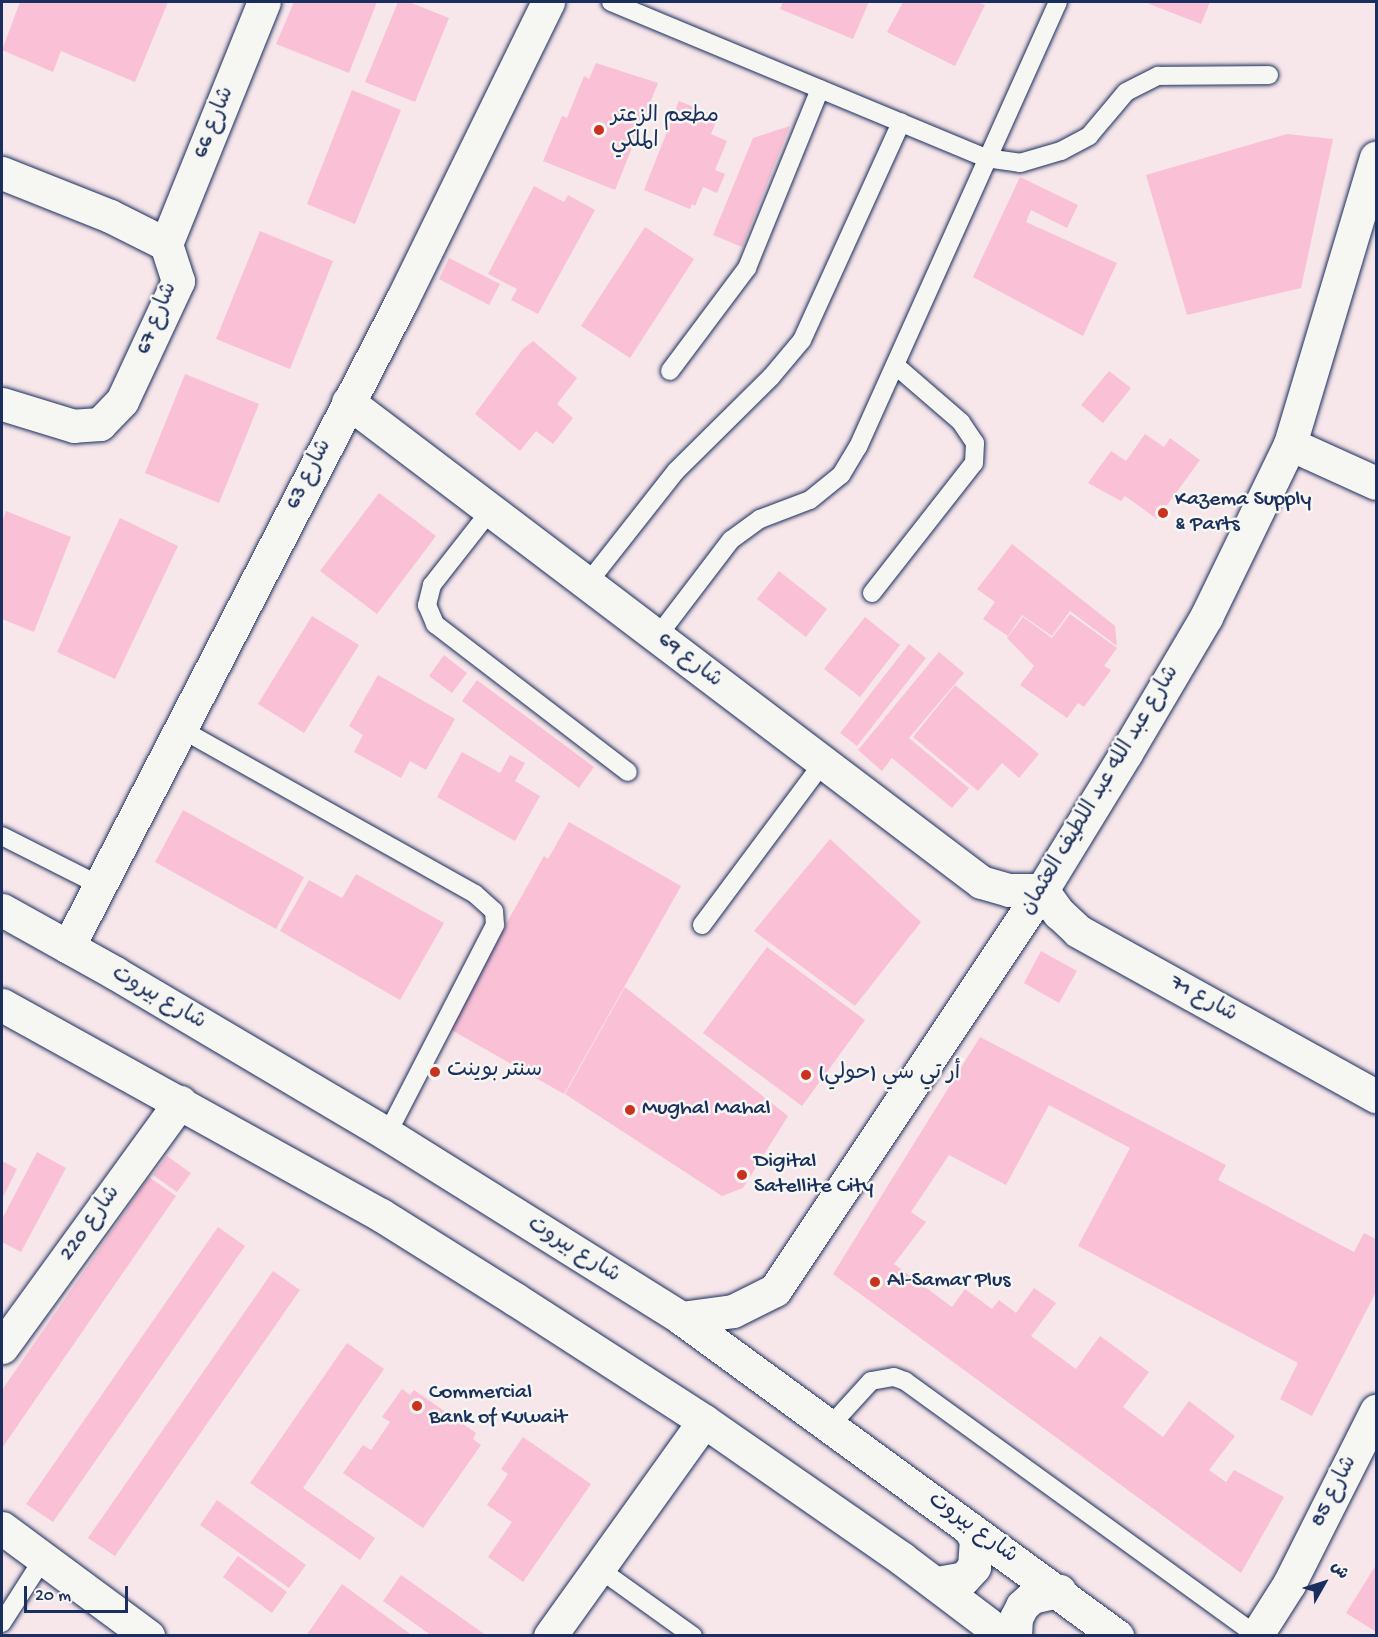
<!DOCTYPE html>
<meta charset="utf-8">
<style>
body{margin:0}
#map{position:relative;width:1378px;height:1637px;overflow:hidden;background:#f7e6ea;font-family:"Gochi Hand","Playpen Sans Arabic",sans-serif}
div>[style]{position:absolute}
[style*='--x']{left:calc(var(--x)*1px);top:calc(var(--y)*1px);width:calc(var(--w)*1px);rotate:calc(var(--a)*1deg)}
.building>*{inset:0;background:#fac1d6}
.roads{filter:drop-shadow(0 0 2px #1b2f5e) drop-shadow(0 0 2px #1b2f5e)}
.service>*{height:18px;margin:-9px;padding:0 9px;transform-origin:9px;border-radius:9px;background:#f6f6f2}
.minor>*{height:33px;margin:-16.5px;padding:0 16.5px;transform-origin:16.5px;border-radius:16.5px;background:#f6f6f2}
.tertiary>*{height:33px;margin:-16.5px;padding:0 16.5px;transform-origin:16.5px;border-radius:16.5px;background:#f6f6f2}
.secondary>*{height:33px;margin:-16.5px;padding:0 16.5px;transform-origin:16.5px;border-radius:16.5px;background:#f6f6f2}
.dots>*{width:16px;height:16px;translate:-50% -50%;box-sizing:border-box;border:3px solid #f6f6f2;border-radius:50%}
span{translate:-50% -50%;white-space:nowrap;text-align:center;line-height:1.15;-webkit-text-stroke:5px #f6f6f2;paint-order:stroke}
.poi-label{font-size:22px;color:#1b2f5e}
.left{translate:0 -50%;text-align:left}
.street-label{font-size:22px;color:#1b2f5e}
.frame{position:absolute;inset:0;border:3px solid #1b2f5e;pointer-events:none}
.north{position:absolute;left:1294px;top:1553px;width:60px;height:60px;-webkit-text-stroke:4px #f6f6f2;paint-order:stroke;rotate:51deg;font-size:16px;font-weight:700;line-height:24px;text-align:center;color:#1b2f5e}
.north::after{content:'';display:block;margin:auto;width:21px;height:27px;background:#1b2f5e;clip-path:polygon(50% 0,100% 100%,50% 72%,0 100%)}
.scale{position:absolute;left:24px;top:1586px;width:104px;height:27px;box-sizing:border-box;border:3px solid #1b2f5e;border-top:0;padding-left:8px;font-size:18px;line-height:21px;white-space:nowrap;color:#1b2f5e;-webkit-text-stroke:4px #f6f6f2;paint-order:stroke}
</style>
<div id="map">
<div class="building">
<div style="clip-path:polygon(20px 2px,168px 2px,135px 82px,61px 51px,53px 72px,2px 50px)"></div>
<div style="clip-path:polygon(294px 2px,377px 2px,349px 73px,276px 44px)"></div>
<div style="clip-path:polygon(398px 2px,409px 2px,449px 18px,415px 102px,365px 82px)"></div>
<div style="clip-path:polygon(783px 2px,869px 2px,853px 39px,780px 9px)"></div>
<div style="clip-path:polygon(903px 2px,978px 2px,985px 5px,955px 66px,887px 32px)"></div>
<div style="clip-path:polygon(1144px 2px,1210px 2px,1201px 24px)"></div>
<div style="clip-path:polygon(596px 63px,658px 83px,615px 190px,543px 161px,562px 116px,567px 118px,584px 76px,589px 79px)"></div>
<div style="clip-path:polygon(352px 90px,401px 110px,355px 224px,307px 204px)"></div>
<div style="clip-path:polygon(679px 101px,718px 117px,711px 134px,727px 141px,715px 170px,725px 174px,717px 193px,703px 187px,695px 206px,692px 204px,690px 209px,644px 190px)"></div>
<div style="clip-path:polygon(790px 126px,742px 247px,713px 235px,753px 138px)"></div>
<div style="clip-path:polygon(1287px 134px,1333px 139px,1301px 288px,1187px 315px,1146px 175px)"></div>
<div style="clip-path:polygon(1020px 177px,1078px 205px,1067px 228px,1031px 210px,1026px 222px,1117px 263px,1083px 336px,973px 277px)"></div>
<div style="clip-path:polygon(534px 186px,564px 202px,568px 195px,595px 210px,538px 314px,511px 300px,517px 289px,488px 274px)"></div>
<div style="clip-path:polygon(645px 227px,694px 259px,630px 358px,581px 326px)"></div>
<div style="clip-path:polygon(260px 231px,333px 261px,290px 369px,216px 339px)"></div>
<div style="clip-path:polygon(449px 258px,500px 284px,489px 305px,439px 279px)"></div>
<div style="clip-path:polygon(533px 341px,577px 378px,557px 404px,573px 418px,553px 444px,536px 431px,520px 451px,475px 414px,523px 349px)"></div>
<div style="clip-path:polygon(1109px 371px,1131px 388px,1103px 423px,1081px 405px)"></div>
<div style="clip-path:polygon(185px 374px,259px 404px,219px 503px,145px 473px)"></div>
<div style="clip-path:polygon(1145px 434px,1164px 447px,1170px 438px,1200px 460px,1157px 519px,1125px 496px,1121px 501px,1088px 483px,1111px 451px,1126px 461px)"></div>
<div style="clip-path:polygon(379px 493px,436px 536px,377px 614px,320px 571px)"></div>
<div style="clip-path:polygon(6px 511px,71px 537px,34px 632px,2px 619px,2px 522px)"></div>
<div style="clip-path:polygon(120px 518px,178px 546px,115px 679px,57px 652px)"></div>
<div style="clip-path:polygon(1012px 544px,1115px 626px,1117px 646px,1070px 611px,1052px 636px,1022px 615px,1008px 636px,983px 619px,995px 602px,977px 589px)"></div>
<div style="clip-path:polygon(779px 571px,827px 609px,806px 637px,757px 599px)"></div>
<div style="clip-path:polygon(1070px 614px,1117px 648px,1104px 666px,1111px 670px,1084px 707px,1078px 703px,1067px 718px,1020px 685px,1034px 666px,1007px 638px,1023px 617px,1052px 638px)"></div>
<div style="clip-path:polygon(312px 616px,359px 645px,304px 733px,258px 704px)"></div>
<div style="clip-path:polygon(865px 617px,900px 645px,860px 697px,824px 669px)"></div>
<div style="clip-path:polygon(909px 644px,926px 658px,857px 746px,840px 733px)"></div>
<div style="clip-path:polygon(939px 652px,964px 673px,909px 738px,969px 788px,952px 808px,892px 758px,882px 771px,858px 750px)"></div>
<div style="clip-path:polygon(444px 655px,467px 673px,452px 693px,429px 676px)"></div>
<div style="clip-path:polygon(378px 675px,455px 719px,426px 770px,410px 761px,401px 778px,354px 752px,363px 735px,349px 726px)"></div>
<div style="clip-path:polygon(477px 680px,594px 767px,579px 788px,462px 701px)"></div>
<div style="clip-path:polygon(955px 685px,1039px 754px,1019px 778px,1002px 763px,978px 791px,913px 737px)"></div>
<div style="clip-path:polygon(462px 752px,500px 773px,510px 755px,525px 763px,515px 781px,540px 796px,515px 841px,437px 797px)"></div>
<div style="clip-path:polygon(183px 810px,304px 877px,276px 929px,155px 862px)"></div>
<div style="clip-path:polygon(569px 822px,681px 886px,564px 1094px,448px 1028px,544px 856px,548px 859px)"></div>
<div style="clip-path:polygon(830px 839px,921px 922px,855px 1006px,754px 931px)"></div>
<div style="clip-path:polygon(356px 874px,444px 923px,400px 1000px,280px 931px,309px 880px,342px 898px)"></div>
<div style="clip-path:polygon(767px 947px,865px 1020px,802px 1106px,703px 1033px)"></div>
<div style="clip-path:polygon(1041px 951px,1077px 971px,1059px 1003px,1024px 983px)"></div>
<div style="clip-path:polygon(625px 987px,788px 1116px,743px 1188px,722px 1196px,565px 1094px)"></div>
<div style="clip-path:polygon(980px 1037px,1226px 1165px,1218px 1180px,1354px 1252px,1364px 1233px,1376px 1239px,1376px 1292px,1312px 1416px,1280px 1399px,1298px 1363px,1078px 1246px,1130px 1148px,1049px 1105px,1006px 1185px,949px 1155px,911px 1212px,926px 1222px,894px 1264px,952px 1307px,965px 1289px,992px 1309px,999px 1300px,1016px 1313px,1034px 1288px,1056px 1303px,1031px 1336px,1076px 1369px,1100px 1336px,1149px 1372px,1123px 1407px,1163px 1437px,1189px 1401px,1235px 1436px,1209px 1470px,1226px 1482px,1234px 1470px,1284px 1497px,1241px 1573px,833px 1274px)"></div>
<div style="clip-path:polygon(37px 1152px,66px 1168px,21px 1252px,2px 1242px,2px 1219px)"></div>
<div style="clip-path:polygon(167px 1156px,191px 1173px,177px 1192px,153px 1175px)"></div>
<div style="clip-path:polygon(2px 1161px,17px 1169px,2px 1199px)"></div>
<div style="clip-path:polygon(149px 1177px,176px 1196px,2px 1448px,2px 1390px)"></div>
<div style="clip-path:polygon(218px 1227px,245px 1246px,53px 1522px,26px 1504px)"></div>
<div style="clip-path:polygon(273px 1271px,300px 1290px,115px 1556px,88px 1538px)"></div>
<div style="clip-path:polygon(347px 1343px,384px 1369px,303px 1488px,375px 1538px,360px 1560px,250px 1483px)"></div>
<div style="clip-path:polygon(402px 1389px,410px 1395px,414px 1390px,476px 1433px,473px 1439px,481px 1445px,423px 1528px,343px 1473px,363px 1445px,371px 1450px,390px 1422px,382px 1417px)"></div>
<div style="clip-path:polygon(523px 1437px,591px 1484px,523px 1582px,488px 1557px,512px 1522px,487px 1505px,508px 1474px,501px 1469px)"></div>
<div style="clip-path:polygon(217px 1500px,306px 1565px,289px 1588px,200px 1525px)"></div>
<div style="clip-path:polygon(238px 1556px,287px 1592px,272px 1613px,223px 1577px)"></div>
<div style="clip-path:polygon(1376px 1565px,1376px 1632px,1346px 1613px)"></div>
<div style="clip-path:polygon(401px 1575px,487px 1636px,432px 1636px,383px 1601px)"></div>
<div style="clip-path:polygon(342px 1584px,413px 1636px,306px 1636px)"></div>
</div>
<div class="roads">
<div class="service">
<div style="--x:611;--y:2;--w:406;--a:22.6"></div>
<div style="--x:986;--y:158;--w:34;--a:8"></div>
<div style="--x:1020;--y:163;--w:43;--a:-16.3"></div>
<div style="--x:1061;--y:151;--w:32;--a:-28"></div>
<div style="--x:1089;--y:136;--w:57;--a:-49.9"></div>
<div style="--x:1126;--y:92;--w:36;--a:-27"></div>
<div style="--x:1158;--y:76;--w:111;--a:-0.5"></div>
<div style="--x:670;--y:371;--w:129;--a:-53.2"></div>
<div style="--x:747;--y:268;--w:193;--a:-67.8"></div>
<div style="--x:490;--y:511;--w:94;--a:128.1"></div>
<div style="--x:432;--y:585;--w:21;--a:104"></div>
<div style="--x:427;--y:605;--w:21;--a:67"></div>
<div style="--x:435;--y:624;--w:243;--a:37.5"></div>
<div style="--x:587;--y:584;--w:144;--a:-51.8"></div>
<div style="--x:676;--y:471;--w:134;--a:-44.7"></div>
<div style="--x:771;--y:377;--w:48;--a:-50"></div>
<div style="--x:802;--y:340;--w:239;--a:-65.5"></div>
<div style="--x:872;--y:593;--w:165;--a:-51.9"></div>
<div style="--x:974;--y:463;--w:20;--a:-87"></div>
<div style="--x:975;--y:443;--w:25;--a:-124"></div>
<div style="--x:961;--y:422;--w:87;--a:-139.2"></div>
<div style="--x:657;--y:637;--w:122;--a:-52.7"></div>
<div style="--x:731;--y:540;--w:36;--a:-36"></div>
<div style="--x:760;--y:519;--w:53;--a:-20.8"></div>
<div style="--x:810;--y:500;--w:40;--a:-39"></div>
<div style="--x:841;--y:475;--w:33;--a:-59"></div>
<div style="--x:858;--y:447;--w:488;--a:-65.8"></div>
<div style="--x:181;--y:729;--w:337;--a:29.3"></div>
<div style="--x:475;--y:894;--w:25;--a:42"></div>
<div style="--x:494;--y:911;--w:14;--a:86"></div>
<div style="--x:495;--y:925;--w:235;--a:117.3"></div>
<div style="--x:2;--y:836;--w:109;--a:26.8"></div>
<div style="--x:702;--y:925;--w:201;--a:-53.3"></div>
<div style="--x:831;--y:1425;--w:59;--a:-47.7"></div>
<div style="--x:871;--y:1381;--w:23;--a:-10"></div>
<div style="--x:894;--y:1377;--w:12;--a:20"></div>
<div style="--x:905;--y:1381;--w:433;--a:35.9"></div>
<div style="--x:598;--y:1568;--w:117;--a:35.6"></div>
<div style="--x:2;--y:1623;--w:76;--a:-57.4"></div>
</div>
<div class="minor">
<div style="--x:2;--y:173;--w:116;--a:21.7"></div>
<div style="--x:110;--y:216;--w:63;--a:26.6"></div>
<div style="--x:166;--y:244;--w:39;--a:72"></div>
<div style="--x:178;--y:281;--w:132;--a:115"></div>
<div style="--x:122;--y:401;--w:32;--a:134"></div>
<div style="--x:100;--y:424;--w:26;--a:176"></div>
<div style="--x:74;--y:426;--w:75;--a:-163"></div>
<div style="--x:166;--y:244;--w:261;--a:-68"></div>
<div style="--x:348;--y:402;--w:794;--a:37.17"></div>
<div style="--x:981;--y:882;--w:29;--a:16"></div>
<div style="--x:1009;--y:890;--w:33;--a:0"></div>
<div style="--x:1042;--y:890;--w:29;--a:54"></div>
<div style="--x:1059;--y:913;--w:26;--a:43"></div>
<div style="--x:1078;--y:931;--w:341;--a:29"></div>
<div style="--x:1290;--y:444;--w:94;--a:24.4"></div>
<div style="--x:68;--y:947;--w:728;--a:-62.7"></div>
<div style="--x:402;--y:300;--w:332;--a:-63.9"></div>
<div style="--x:2;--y:1347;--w:303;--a:-54"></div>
<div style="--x:2;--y:1528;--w:182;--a:36.5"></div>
<div style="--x:550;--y:1636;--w:264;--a:-54.4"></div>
<div style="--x:1256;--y:1636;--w:62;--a:-57.6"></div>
<div style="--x:1289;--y:1584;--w:194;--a:-63.3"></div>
</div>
<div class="tertiary">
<div style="--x:681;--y:1318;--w:52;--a:-7.7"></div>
<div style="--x:733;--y:1311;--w:47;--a:-26.6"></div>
<div style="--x:775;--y:1290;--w:481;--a:-56.3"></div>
<div style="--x:1042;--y:890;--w:161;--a:-58.5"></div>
<div style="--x:1126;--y:753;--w:158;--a:-59.5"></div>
<div style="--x:1206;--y:617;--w:192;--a:-64.1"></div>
<div style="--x:1290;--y:444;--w:299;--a:-73.3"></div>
</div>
<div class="secondary">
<div style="--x:2;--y:910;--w:129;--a:29.1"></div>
<div style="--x:115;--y:973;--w:316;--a:30.6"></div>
<div style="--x:387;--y:1134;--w:347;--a:32"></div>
<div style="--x:681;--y:1318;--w:540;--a:36.11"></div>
<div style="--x:2;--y:1005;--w:433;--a:29"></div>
<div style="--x:381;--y:1215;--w:158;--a:32.1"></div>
<div style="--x:515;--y:1299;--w:225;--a:32.8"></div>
<div style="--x:704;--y:1421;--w:240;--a:34.8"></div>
<div style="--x:901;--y:1558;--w:129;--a:37.1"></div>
<div style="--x:937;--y:1583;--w:27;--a:-10"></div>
<div style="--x:964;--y:1578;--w:15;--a:-48"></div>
<div style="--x:974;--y:1567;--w:28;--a:-86"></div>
<div style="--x:976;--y:1539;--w:14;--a:-124"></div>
<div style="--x:1015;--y:1636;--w:18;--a:-87"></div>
<div style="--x:1016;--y:1618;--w:13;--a:-63"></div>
<div style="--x:1022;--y:1606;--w:13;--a:-42"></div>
<div style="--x:1032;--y:1597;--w:28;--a:-13"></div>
</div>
</div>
<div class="dots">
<div style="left:599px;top:130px;background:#c8321e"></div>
<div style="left:1163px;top:513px;background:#c8321e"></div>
<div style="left:435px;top:1072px;background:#c8321e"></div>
<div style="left:806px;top:1075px;background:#c8321e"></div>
<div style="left:630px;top:1110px;background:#c8321e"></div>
<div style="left:742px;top:1175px;background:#c8321e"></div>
<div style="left:875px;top:1282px;background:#c8321e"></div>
<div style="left:417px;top:1406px;background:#c8321e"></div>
</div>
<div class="poi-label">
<span class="left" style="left:611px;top:130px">مطعم الزعتر<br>الملكي</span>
<span class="left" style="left:1175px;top:513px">Kazema Supply<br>&amp; Parts</span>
<span class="left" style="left:447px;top:1072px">سنتر بوينت</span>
<span class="left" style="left:818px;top:1075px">أر تي سي (حولي)</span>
<span class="left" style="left:642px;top:1110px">Mughal Mahal</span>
<span class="left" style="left:754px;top:1175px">Digital<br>Satellite City</span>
<span class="left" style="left:887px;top:1282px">Al-Samar Plus</span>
<span class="left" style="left:429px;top:1406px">Commercial<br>Bank of Kuwait</span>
</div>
<div class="street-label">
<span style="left:215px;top:123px;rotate:-68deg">شارع 66</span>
<span style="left:158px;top:319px;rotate:-68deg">شارع 67</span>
<span style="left:310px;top:475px;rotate:-63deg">شارع 63</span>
<span style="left:689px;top:661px;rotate:38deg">شارع 69</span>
<span style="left:1101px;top:791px;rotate:-59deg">شارع عبد الله عبد اللطيف العثمان</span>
<span style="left:158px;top:999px;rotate:30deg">شارع بيروت</span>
<span style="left:1203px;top:1000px;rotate:29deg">شارع 71</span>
<span style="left:91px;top:1224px;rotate:-54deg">شارع 220</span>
<span style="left:573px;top:1251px;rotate:32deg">شارع بيروت</span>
<span style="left:1335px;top:1492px;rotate:-63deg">شارع 85</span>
<span style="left:972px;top:1529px;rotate:36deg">شارع بيروت</span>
</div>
<div class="frame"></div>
<div class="north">ش</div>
<div class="scale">20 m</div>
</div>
